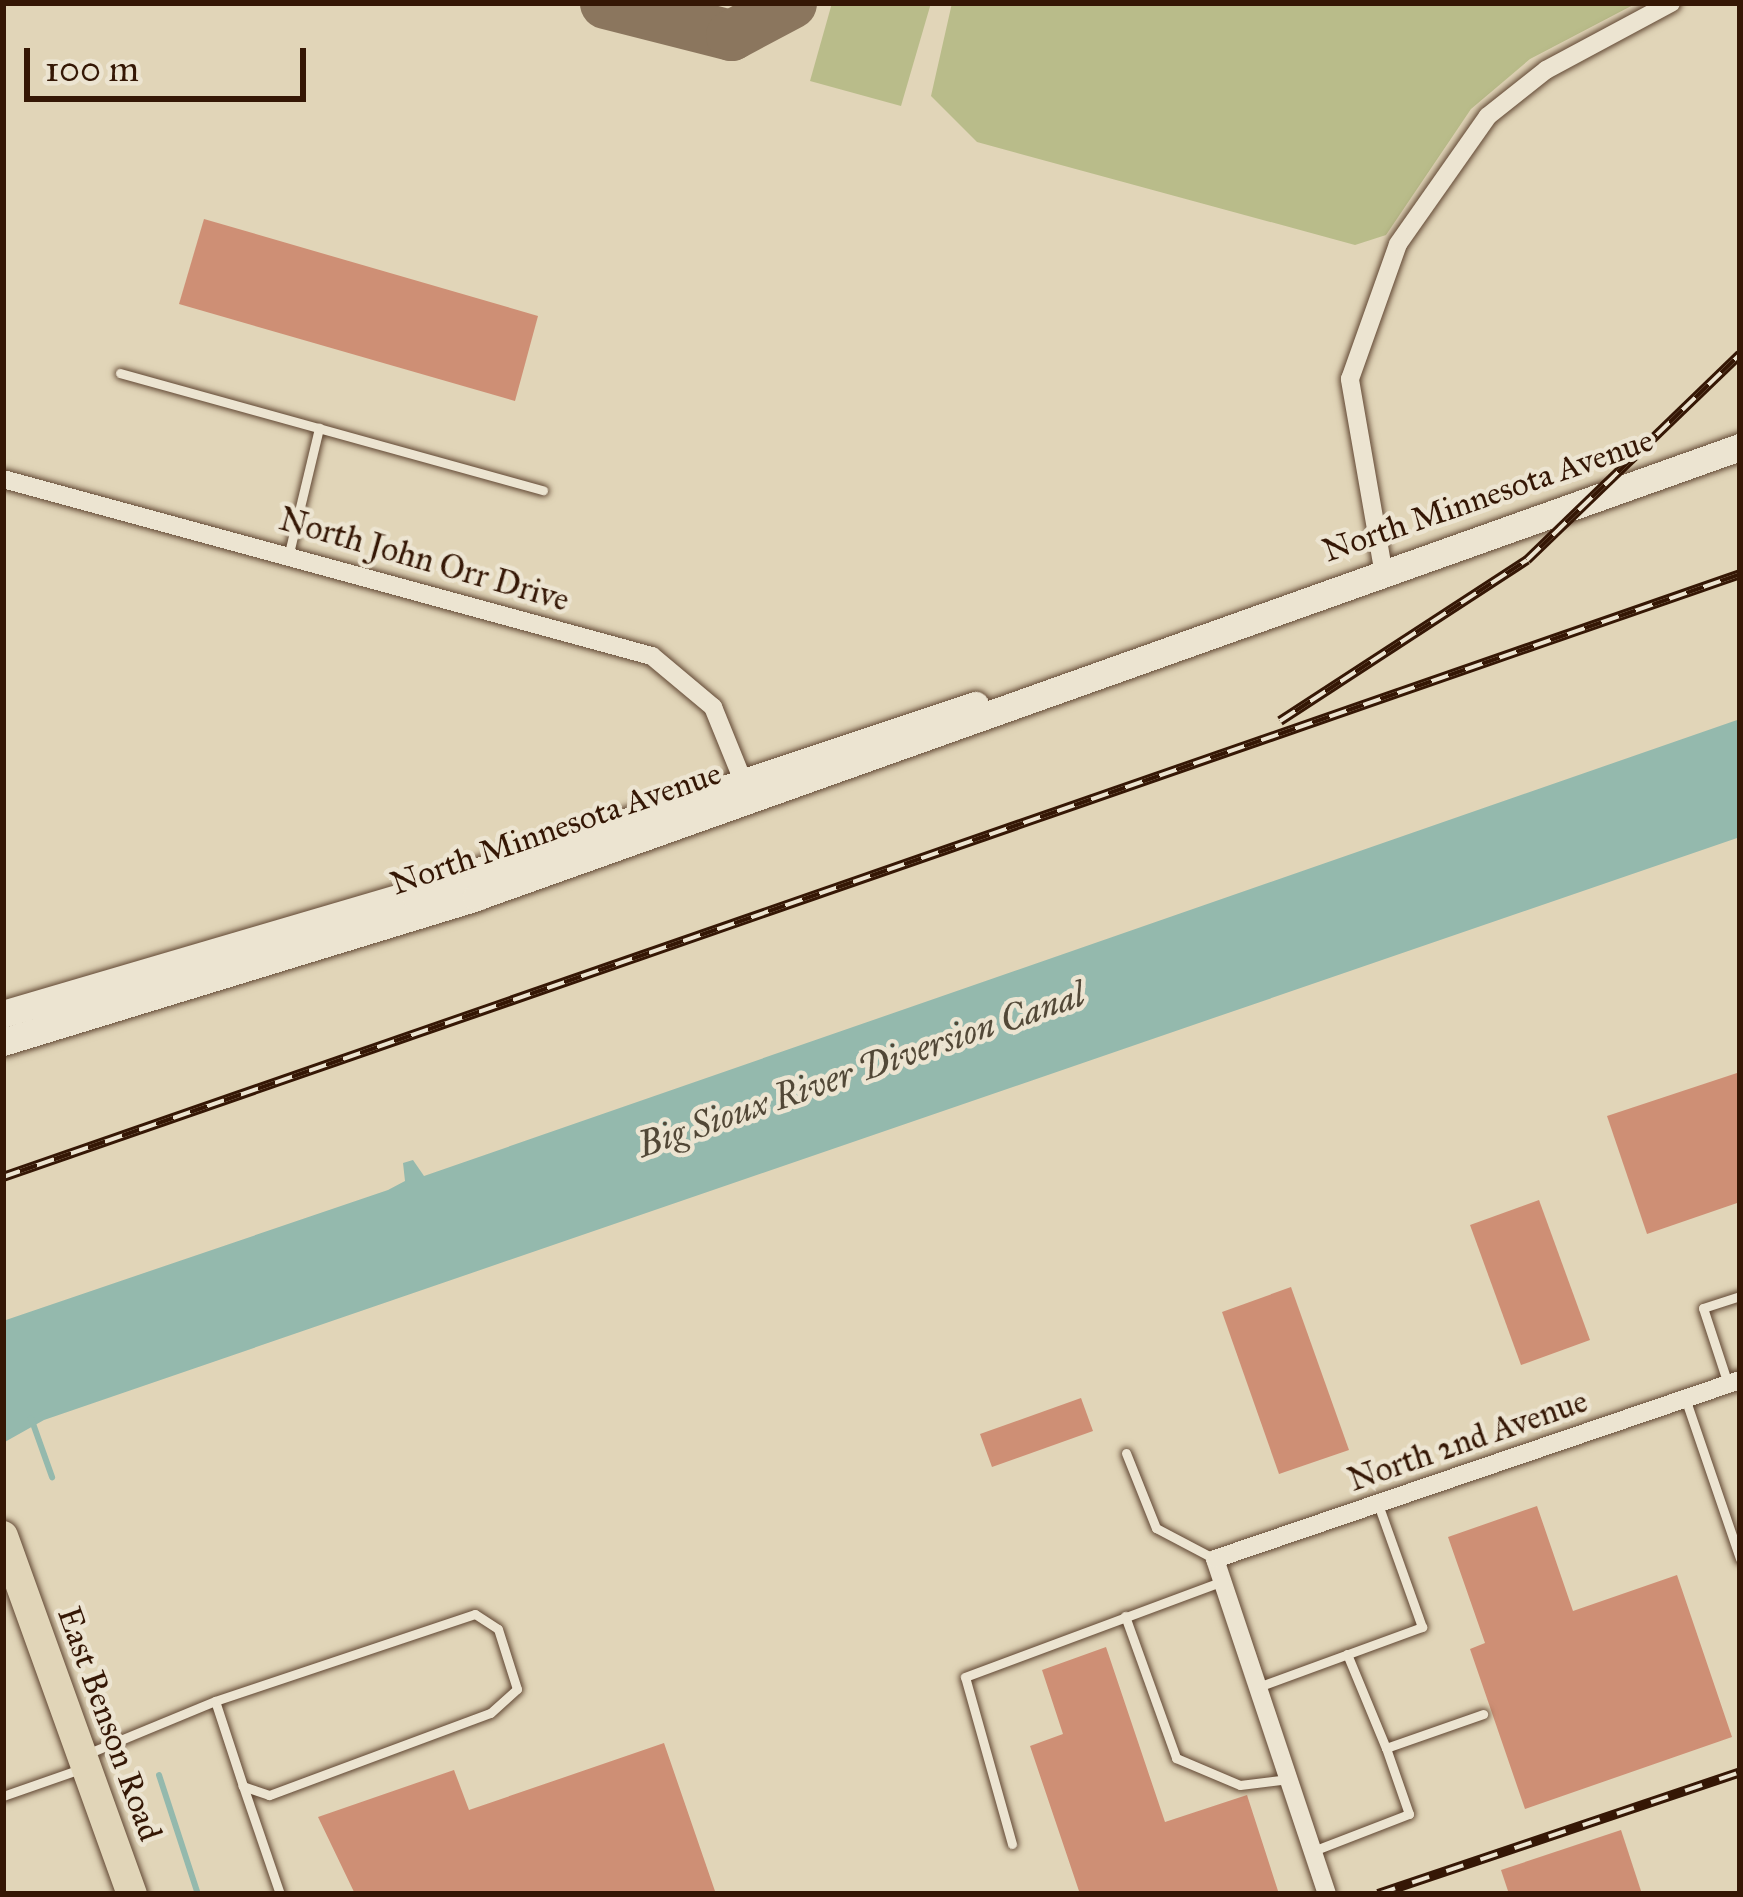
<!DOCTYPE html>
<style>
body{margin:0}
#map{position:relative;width:1743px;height:1897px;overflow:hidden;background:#e1d5b8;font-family:"IM FELL Great Primer",serif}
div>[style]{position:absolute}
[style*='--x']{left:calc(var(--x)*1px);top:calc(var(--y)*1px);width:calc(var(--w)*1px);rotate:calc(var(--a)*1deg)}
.green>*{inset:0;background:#b9bc8a}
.water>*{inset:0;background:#94b9ad}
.stream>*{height:6px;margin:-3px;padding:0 3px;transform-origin:3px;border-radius:3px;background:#94b9ad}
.taxiway>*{height:51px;margin:-25.5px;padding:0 25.5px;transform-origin:25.5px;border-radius:25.5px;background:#8b765e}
.building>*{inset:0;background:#ce8f75}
.roads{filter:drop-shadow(0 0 3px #604632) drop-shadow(0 0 3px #604632)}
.service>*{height:9px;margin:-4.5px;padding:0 4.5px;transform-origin:4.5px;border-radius:4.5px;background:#ece4d1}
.minor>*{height:18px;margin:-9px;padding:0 9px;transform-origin:9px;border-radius:9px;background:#ece4d1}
.secondary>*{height:27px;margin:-13.5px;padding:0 13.5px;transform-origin:13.5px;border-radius:13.5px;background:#ece4d1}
.primary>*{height:30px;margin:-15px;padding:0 15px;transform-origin:15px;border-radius:15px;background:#e1d5b8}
.rail>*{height:10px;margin-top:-5px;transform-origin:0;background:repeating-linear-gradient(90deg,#ece4d1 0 18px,#351705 0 36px);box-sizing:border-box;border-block:3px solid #351705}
span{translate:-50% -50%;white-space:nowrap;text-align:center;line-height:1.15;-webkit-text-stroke:9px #ece4d1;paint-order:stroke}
.street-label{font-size:33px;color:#351705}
.water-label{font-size:36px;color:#524837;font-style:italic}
.frame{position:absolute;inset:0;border:6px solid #351705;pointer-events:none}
.scale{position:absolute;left:24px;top:48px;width:282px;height:54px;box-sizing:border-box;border:6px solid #351705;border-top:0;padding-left:15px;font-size:36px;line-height:42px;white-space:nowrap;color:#351705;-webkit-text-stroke:9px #ece4d1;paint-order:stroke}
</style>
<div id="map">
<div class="green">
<div style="clip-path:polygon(832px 3px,931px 3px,901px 106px,810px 81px)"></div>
<div style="clip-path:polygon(952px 3px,1637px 3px,1530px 59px,1471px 109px,1386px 235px,1355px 245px,977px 142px,931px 96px)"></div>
</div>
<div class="water">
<div style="clip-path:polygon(1740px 719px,1740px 837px,44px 1420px,3px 1443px,3px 1321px,388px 1190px,405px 1181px,403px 1163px,413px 1160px,424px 1176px)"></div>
</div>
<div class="stream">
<div style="--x:31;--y:1418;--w:63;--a:70.4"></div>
<div style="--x:159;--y:1775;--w:125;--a:71.9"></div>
</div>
<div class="taxiway">
<div style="--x:605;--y:3;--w:130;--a:14.3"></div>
<div style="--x:731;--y:35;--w:68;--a:-28.1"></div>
</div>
<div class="building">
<div style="clip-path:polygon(204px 219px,538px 316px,515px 401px,179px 304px)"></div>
<div style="clip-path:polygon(1740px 1072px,1740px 1202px,1647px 1234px,1607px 1116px)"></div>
<div style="clip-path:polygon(1539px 1200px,1590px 1340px,1521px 1365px,1470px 1225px)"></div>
<div style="clip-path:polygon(1291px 1287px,1349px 1450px,1279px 1474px,1222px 1312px)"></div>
<div style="clip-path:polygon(1081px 1398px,1093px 1431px,992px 1467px,980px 1434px)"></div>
<div style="clip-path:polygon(1537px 1506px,1573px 1611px,1677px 1575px,1732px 1737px,1525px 1809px,1470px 1649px,1485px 1643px,1448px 1537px)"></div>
<div style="clip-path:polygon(1106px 1647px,1165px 1822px,1247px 1795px,1279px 1894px,1080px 1894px,1030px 1746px,1063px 1734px,1042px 1670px)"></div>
<div style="clip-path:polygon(664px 1743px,716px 1894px,355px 1894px,318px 1817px,454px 1770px,469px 1810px)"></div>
<div style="clip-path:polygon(1621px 1830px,1642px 1894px,1509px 1894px,1501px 1870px)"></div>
</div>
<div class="roads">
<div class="service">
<div style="--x:120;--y:373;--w:439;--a:15.5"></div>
<div style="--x:289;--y:553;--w:129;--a:-76.5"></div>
<div style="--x:1728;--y:1384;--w:80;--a:-108.2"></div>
<div style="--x:1703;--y:1308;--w:39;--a:-18"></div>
<div style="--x:1685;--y:1398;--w:170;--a:71.1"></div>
<div style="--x:1126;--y:1453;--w:81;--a:68.2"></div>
<div style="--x:1156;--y:1528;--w:67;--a:27.7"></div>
<div style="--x:1125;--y:1616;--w:151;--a:70.2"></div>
<div style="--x:1176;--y:1758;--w:69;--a:22.9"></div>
<div style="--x:1240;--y:1785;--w:49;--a:-7"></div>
<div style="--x:1347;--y:1654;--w:102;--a:67.5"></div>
<div style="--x:1386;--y:1748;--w:103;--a:-19.3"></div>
<div style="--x:1258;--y:1687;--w:175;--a:-20.1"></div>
<div style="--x:1422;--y:1627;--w:131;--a:-109.7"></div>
<div style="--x:89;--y:1753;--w:136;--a:-22.4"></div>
<div style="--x:215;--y:1701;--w:274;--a:-18.5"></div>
<div style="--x:475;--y:1614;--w:27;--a:33"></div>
<div style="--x:498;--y:1629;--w:63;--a:72.4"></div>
<div style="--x:517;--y:1689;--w:36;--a:138"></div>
<div style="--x:490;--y:1713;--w:236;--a:159.6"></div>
<div style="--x:269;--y:1795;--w:28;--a:-161"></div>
<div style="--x:243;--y:1786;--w:89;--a:-108.2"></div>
<div style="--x:243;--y:1786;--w:114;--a:71.1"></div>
<div style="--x:3;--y:1796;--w:85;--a:-19.3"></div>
<div style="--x:1012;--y:1844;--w:173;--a:-105.7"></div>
<div style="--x:965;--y:1677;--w:275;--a:-20.4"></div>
<div style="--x:1313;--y:1851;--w:103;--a:-21.1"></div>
<div style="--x:1409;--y:1814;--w:70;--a:-109.2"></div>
</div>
<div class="minor">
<div style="--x:3;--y:479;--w:673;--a:15.26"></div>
<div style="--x:652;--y:656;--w:80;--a:39.9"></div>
<div style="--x:713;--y:707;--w:93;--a:67.9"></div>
<div style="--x:1383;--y:569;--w:193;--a:-99.9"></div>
<div style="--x:1350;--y:379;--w:143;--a:-70.4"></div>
<div style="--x:1398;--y:244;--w:156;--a:-54.9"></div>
<div style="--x:1488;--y:116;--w:74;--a:-38.4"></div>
<div style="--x:1546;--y:70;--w:142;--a:-28.2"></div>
<div style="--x:1327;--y:1894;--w:353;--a:-108.5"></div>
<div style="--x:1215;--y:1559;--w:555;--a:-18.83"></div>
</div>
<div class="secondary">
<div style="--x:3;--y:1014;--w:427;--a:-16.4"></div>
<div style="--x:413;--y:893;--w:593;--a:-18.5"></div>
<div style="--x:3;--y:1042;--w:495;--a:-17"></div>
<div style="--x:476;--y:897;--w:1342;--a:-19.6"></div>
</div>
<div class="primary">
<div style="--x:3;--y:1536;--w:381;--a:70.2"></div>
</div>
</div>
<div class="rail">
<div style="--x:1280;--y:721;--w:295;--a:-33.1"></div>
<div style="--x:1527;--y:560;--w:296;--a:-44"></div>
<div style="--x:3;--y:1177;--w:1839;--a:-19.14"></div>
<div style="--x:1378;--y:1894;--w:382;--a:-18.6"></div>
</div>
<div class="street-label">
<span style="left:1488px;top:496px;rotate:-19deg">North Minnesota Avenue</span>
<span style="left:424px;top:560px;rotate:16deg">North John Orr Drive</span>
<span style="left:556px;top:829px;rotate:-19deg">North Minnesota Avenue</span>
<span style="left:1468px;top:1441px;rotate:-19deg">North 2nd Avenue</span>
<span style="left:109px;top:1724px;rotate:70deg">East Benson Road</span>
</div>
<div class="water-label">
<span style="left:861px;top:1070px;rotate:-19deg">Big Sioux River Diversion Canal</span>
</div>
<div class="frame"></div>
<div class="scale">100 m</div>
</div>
